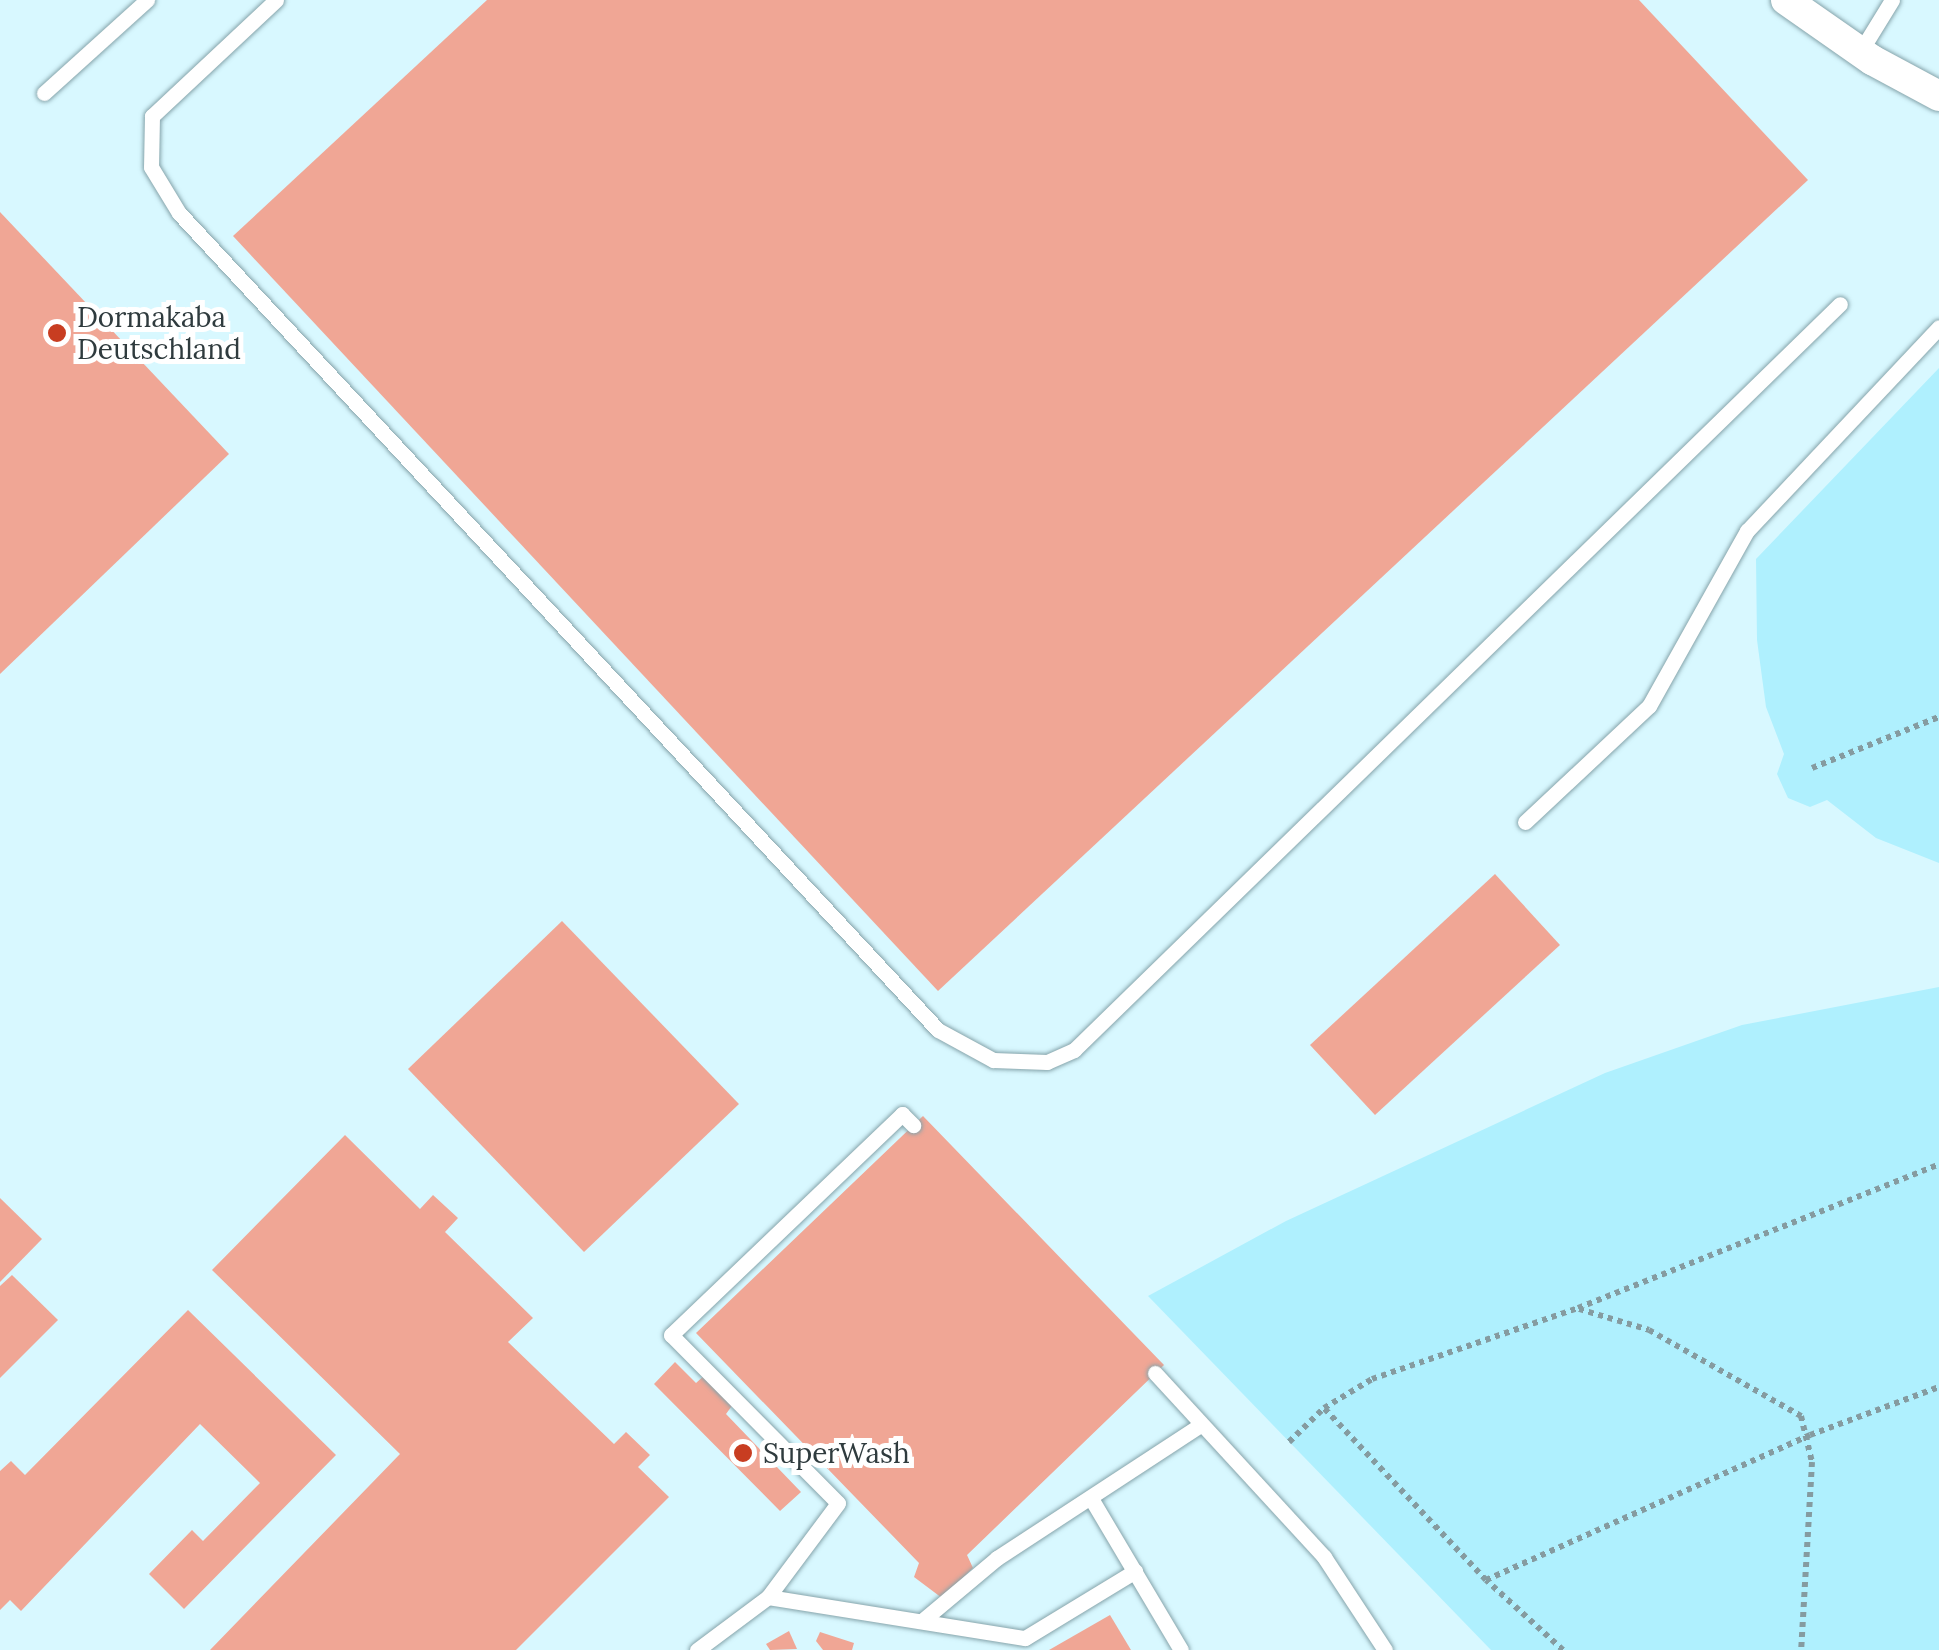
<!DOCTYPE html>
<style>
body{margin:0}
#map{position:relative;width:1939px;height:1650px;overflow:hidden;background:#d8f8ff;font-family:Lora,serif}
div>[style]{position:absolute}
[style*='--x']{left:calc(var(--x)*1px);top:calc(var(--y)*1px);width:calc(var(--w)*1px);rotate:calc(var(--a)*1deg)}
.green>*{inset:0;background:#aff0fe}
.building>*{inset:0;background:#f0a695}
.path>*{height:6px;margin-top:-3px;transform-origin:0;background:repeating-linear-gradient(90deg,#859ba0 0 5px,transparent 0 10px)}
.roads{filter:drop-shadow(0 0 2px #86a4ab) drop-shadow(0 0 2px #86a4ab)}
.lane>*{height:15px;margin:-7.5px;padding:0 7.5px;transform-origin:7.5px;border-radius:7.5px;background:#fff}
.street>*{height:30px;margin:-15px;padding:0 15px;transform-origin:15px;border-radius:15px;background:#fff}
.dots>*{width:28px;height:28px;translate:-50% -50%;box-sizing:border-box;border:5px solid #fff;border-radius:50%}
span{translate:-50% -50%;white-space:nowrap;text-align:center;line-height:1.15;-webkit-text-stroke:10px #fff;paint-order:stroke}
.poi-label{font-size:28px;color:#2f3b3e}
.left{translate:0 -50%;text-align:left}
</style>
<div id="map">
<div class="green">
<div style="clip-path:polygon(1939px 368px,1939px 863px,1876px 838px,1827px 800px,1810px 807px,1788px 798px,1777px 774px,1784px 754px,1766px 707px,1757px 640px,1756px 559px)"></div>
<div style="clip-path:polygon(1939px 987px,1939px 1650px,1491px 1650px,1148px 1296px,1286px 1221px,1605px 1073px,1742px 1025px)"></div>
</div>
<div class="building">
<div style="clip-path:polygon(487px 0,1639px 0,1808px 180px,938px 991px,233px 236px)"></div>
<div style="clip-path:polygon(0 212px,229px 454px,0 674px)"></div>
<div style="clip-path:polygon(1495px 874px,1560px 945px,1375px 1115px,1310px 1045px)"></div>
<div style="clip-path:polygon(562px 921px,739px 1104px,584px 1252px,408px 1069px)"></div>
<div style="clip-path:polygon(923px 1116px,1164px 1365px,967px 1555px,973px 1568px,942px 1598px,914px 1577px,919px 1563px,696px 1333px)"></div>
<div style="clip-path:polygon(345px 1135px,420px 1209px,433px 1195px,458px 1218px,445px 1232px,533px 1318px,508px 1342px,614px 1444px,626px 1432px,650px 1455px,638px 1467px,669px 1497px,516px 1650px,210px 1650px,400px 1454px,212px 1270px)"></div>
<div style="clip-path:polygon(0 1198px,42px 1239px,0 1282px)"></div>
<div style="clip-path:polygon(12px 1275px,58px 1320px,0 1378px,0 1286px)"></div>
<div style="clip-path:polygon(188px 1310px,336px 1455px,184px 1609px,149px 1574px,192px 1530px,203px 1541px,260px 1483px,200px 1424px,21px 1611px,10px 1600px,0 1610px,0 1471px,11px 1461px,25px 1475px)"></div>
<div style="clip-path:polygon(675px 1362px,696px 1383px,706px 1374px,734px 1403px,726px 1414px,801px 1492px,780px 1511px,654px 1384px)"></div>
<div style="clip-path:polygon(1110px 1615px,1131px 1650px,1049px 1650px)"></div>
<div style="clip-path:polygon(789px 1631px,797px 1649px,770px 1650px,766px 1644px)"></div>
<div style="clip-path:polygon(820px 1632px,854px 1643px,852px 1650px,823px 1650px,816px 1641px)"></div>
</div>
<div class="path">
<div style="--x:1812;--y:768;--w:137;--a:-21.9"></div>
<div style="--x:1579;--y:1309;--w:73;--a:16.7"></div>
<div style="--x:1649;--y:1330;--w:175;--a:29.5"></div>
<div style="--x:1801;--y:1416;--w:47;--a:76.6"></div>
<div style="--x:1812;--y:1462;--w:188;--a:93.3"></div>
<div style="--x:1289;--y:1442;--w:49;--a:-44.2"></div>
<div style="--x:1486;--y:1580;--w:355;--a:-24.1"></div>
<div style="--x:1810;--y:1435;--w:138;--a:-20.4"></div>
<div style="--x:1563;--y:1650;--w:104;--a:-137.7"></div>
<div style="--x:1486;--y:1580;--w:236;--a:-133.3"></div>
<div style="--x:1324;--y:1408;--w:56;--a:-31.1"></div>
<div style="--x:1372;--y:1379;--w:218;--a:-19"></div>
<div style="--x:1578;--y:1308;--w:389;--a:-21.7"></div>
</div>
<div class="roads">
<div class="lane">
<div style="--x:276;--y:0;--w:170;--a:136.9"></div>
<div style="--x:152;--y:116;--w:51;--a:91.1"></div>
<div style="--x:151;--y:167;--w:54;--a:58.7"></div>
<div style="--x:179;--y:213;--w:1115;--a:47.11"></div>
<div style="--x:938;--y:1030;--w:63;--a:28.6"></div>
<div style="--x:993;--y:1060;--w:54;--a:2.1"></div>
<div style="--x:1047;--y:1062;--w:30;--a:-24"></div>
<div style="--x:1074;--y:1050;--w:1069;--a:-44.24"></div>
<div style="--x:1860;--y:52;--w:61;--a:-58.4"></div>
<div style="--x:44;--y:93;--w:139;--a:-42.1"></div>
<div style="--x:1525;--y:822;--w:170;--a:-43.1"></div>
<div style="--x:1649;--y:706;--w:201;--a:-60.8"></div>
<div style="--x:1747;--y:531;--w:280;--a:-46.7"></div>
<div style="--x:1155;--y:1373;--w:250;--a:47.4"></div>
<div style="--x:1324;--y:1557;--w:111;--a:56.7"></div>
<div style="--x:1092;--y:1500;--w:174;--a:59.3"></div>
<div style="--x:768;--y:1597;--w:260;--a:9.1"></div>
<div style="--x:1025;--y:1638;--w:129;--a:-31.3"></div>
<div style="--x:923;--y:1620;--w:97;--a:-40"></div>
<div style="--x:997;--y:1558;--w:241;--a:-33.2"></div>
<div style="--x:697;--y:1650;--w:89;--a:-36.7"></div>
<div style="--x:768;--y:1597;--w:117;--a:-53.3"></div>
<div style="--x:838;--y:1503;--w:237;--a:-134.8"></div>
<div style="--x:671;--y:1335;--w:320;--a:-43.7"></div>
<div style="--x:902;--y:1114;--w:16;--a:45"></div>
</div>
<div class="street">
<div style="--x:1786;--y:0;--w:105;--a:34.9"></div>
<div style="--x:1872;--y:60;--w:76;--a:28.2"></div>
</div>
</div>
<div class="dots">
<div style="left:57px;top:333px;background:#c83d21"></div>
<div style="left:743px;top:1453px;background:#c83d21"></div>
</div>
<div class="poi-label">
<span class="left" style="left:77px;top:333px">Dormakaba<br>Deutschland</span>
<span class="left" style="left:763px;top:1453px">SuperWash</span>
</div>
</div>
